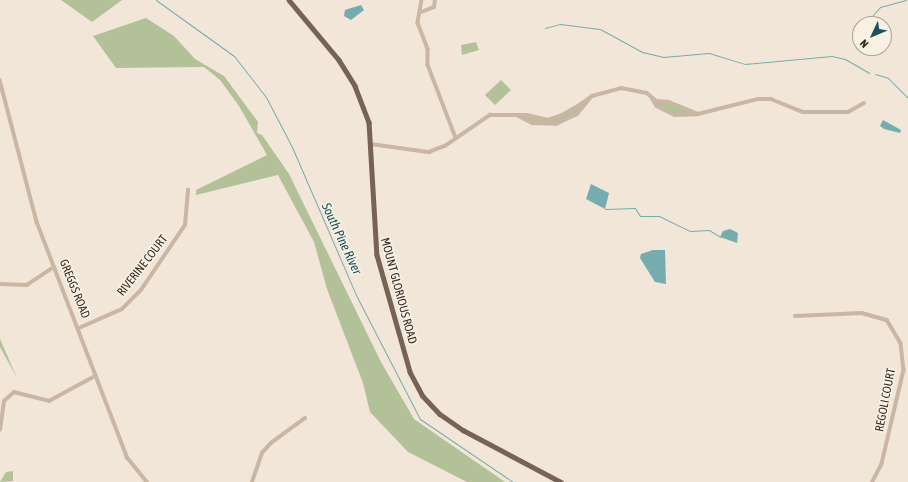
<!DOCTYPE html>
<style>
body{margin:0}
#map{position:relative;width:908px;height:482px;overflow:hidden;background:#f2e6d8;font-family:"Asap Condensed",sans-serif}
div>[style]{position:absolute}
[style*='--x']{left:calc(var(--x)*1px);top:calc(var(--y)*1px);width:calc(var(--w)*1px);rotate:calc(var(--a)*1deg)}
.green>*{inset:0;background:#b2c198}
.water>*{inset:0;background:#76acaf}
.stream>*{height:1px;margin:-0.5px;padding:0 0.5px;transform-origin:0.5px;border-radius:0.5px;background:#76acaf}
.minor>*{height:3.5px;margin:-1.75px;padding:0 1.75px;transform-origin:1.75px;border-radius:1.75px;background:#cab6a4}
.major>*{height:4.5px;margin:-2.25px;padding:0 2.25px;transform-origin:2.25px;border-radius:2.25px;background:#776256}
span{translate:-50% -50%;white-space:nowrap;text-align:center;line-height:1.15;-webkit-text-stroke:3.5px #f9f0e4;paint-order:stroke}
.street-label{font-size:12px;color:#352b26}
.water-label{font-size:13px;color:#1a5257;font-style:italic}
.north{position:absolute;left:852px;top:16px;width:40px;height:40px;box-sizing:border-box;background:#f9f0e4;border:1px solid #aba198;border-radius:50%;rotate:226deg;font-size:11px;font-weight:700;line-height:16px;text-align:center;color:#352b26}
.north::after{content:'';display:block;margin:auto;width:14px;height:18px;background:#1a5257;clip-path:polygon(50% 0,100% 100%,50% 72%,0 100%)}
</style>
<div id="map">
<div class="green">
<div style="clip-path:polygon(61px 0,122px 0,92px 22px)"></div>
<div style="clip-path:polygon(146px 18px,174px 36px,195px 59px,224px 76px,258px 122px,257px 133px,262px 135px,289px 174px,381px 362px,414px 419px,505px 482px,467px 482px,408px 452px,370px 412px,363px 383px,327px 289px,314px 242px,278px 175px,196px 195px,196px 190px,267px 155px,239px 106px,220px 80px,204px 67px,116px 68px,93px 36px)"></div>
<div style="clip-path:polygon(476px 42px,479px 50px,462px 55px,461px 45px)"></div>
<div style="clip-path:polygon(501px 80px,511px 90px,495px 105px,485px 95px)"></div>
<div style="clip-path:polygon(592px 96px,579px 112px,556px 124px,533px 123px,516px 115px,549px 120px)"></div>
<div style="clip-path:polygon(657px 101px,669px 102px,698px 114px,675px 115px,657px 106px)"></div>
<div style="clip-path:polygon(0 339px,17px 378px,0 347px)"></div>
<div style="clip-path:polygon(13px 471px,13px 481px,0 482px,6px 472px)"></div>
</div>
<div class="water">
<div style="clip-path:polygon(361px 5px,364px 10px,351px 20px,344px 16px,345px 10px)"></div>
<div style="clip-path:polygon(883px 120px,901px 130px,900px 133px,884px 129px,880px 126px)"></div>
<div style="clip-path:polygon(591px 184px,609px 193px,605px 209px,586px 199px)"></div>
<div style="clip-path:polygon(730px 229px,738px 233px,737px 243px,720px 237px,723px 231px)"></div>
<div style="clip-path:polygon(653px 250px,665px 250px,666px 284px,655px 282px,640px 258px,641px 254px)"></div>
</div>
<div class="stream">
<div style="--x:156;--y:0;--w:96;--a:35.7"></div>
<div style="--x:234;--y:56;--w:52;--a:52"></div>
<div style="--x:266;--y:97;--w:56;--a:62.5"></div>
<div style="--x:292;--y:147;--w:163;--a:66.6"></div>
<div style="--x:357;--y:297;--w:137;--a:62.7"></div>
<div style="--x:420;--y:419;--w:112;--a:34.1"></div>
<div style="--x:872;--y:16;--w:12;--a:-48"></div>
<div style="--x:880;--y:7;--w:27;--a:-15"></div>
<div style="--x:545;--y:28;--w:16;--a:-15"></div>
<div style="--x:560;--y:24;--w:40;--a:7.1"></div>
<div style="--x:600;--y:29;--w:48;--a:28.7"></div>
<div style="--x:642;--y:52;--w:22;--a:13"></div>
<div style="--x:663;--y:57;--w:46;--a:-5"></div>
<div style="--x:709;--y:53;--w:38;--a:17"></div>
<div style="--x:745;--y:64;--w:87;--a:-5.3"></div>
<div style="--x:832;--y:56;--w:13;--a:13"></div>
<div style="--x:845;--y:59;--w:28;--a:30"></div>
<div style="--x:875;--y:74;--w:14;--a:17"></div>
<div style="--x:888;--y:78;--w:28;--a:45"></div>
<div style="--x:605;--y:209;--w:30;--a:-2"></div>
<div style="--x:635;--y:208;--w:9;--a:58"></div>
<div style="--x:640;--y:216;--w:19;--a:0"></div>
<div style="--x:659;--y:216;--w:34;--a:26"></div>
<div style="--x:690;--y:231;--w:19;--a:-3"></div>
<div style="--x:709;--y:230;--w:13;--a:32"></div>
</div>
<div class="minor">
<div style="--x:422;--y:0;--w:23;--a:100"></div>
<div style="--x:418;--y:23;--w:28;--a:69"></div>
<div style="--x:428;--y:49;--w:16;--a:90"></div>
<div style="--x:428;--y:65;--w:78;--a:69"></div>
<div style="--x:419;--y:13;--w:16;--a:-22"></div>
<div style="--x:434;--y:7;--w:7;--a:-82"></div>
<div style="--x:0;--y:80;--w:147;--a:75.4"></div>
<div style="--x:37;--y:222;--w:252;--a:69"></div>
<div style="--x:127;--y:457;--w:32;--a:51"></div>
<div style="--x:652;--y:98;--w:9;--a:58"></div>
<div style="--x:657;--y:106;--w:20;--a:27"></div>
<div style="--x:675;--y:115;--w:23;--a:-2"></div>
<div style="--x:517;--y:115;--w:18;--a:27"></div>
<div style="--x:533;--y:123;--w:23;--a:2"></div>
<div style="--x:556;--y:124;--w:23;--a:-25"></div>
<div style="--x:577;--y:114;--w:22;--a:-51"></div>
<div style="--x:371;--y:144;--w:59;--a:7.9"></div>
<div style="--x:429;--y:152;--w:17;--a:-21"></div>
<div style="--x:445;--y:146;--w:55;--a:-34.6"></div>
<div style="--x:490;--y:115;--w:37;--a:0"></div>
<div style="--x:527;--y:115;--w:22;--a:13"></div>
<div style="--x:548;--y:120;--w:21;--a:-19"></div>
<div style="--x:568;--y:113;--w:29;--a:-35"></div>
<div style="--x:592;--y:96;--w:30;--a:-15"></div>
<div style="--x:621;--y:88;--w:26;--a:11"></div>
<div style="--x:647;--y:93;--w:13;--a:39"></div>
<div style="--x:657;--y:101;--w:12;--a:5"></div>
<div style="--x:669;--y:102;--w:31;--a:22"></div>
<div style="--x:698;--y:114;--w:62;--a:-14"></div>
<div style="--x:758;--y:99;--w:13;--a:0"></div>
<div style="--x:771;--y:99;--w:35;--a:22"></div>
<div style="--x:804;--y:112;--w:44;--a:0"></div>
<div style="--x:848;--y:112;--w:18;--a:-29"></div>
<div style="--x:0;--y:284;--w:27;--a:2"></div>
<div style="--x:27;--y:285;--w:32;--a:-34"></div>
<div style="--x:795;--y:316;--w:67;--a:-2.6"></div>
<div style="--x:862;--y:313;--w:26;--a:16"></div>
<div style="--x:887;--y:320;--w:27;--a:59"></div>
<div style="--x:901;--y:343;--w:27;--a:84"></div>
<div style="--x:904;--y:370;--w:97;--a:103.2"></div>
<div style="--x:882;--y:464;--w:20;--a:117"></div>
<div style="--x:79;--y:328;--w:47;--a:-23.8"></div>
<div style="--x:122;--y:309;--w:27;--a:-45"></div>
<div style="--x:141;--y:290;--w:78;--a:-55.9"></div>
<div style="--x:185;--y:225;--w:35;--a:-85"></div>
<div style="--x:0;--y:430;--w:29;--a:-82"></div>
<div style="--x:4;--y:401;--w:13;--a:-42"></div>
<div style="--x:14;--y:392;--w:36;--a:14"></div>
<div style="--x:49;--y:401;--w:52;--a:-28.5"></div>
<div style="--x:252;--y:482;--w:31;--a:-71"></div>
<div style="--x:262;--y:453;--w:13;--a:-48"></div>
<div style="--x:271;--y:443;--w:42;--a:-36.3"></div>
</div>
<div class="major">
<div style="--x:289;--y:0;--w:78;--a:50.2"></div>
<div style="--x:339;--y:60;--w:31;--a:58"></div>
<div style="--x:355;--y:86;--w:39;--a:69"></div>
<div style="--x:369;--y:122;--w:133;--a:86.6"></div>
<div style="--x:377;--y:255;--w:122;--a:74.2"></div>
<div style="--x:410;--y:372;--w:26;--a:62"></div>
<div style="--x:422;--y:395;--w:26;--a:47"></div>
<div style="--x:440;--y:414;--w:28;--a:35"></div>
<div style="--x:463;--y:430;--w:111;--a:28"></div>
</div>
<div class="street-label">
<span style="left:143px;top:266px;rotate:-52deg">RIVERINE COURT</span>
<span style="left:74px;top:289px;rotate:68deg">GREGGS ROAD</span>
<span style="left:398px;top:291px;rotate:75deg">MOUNT GLORIOUS ROAD</span>
<span style="left:886px;top:400px;rotate:-79deg">REGOLI COURT</span>
</div>
<div class="water-label">
<span style="left:341px;top:239px;rotate:65deg">South Pine River</span>
</div>
<div class="north">N</div>
</div>
